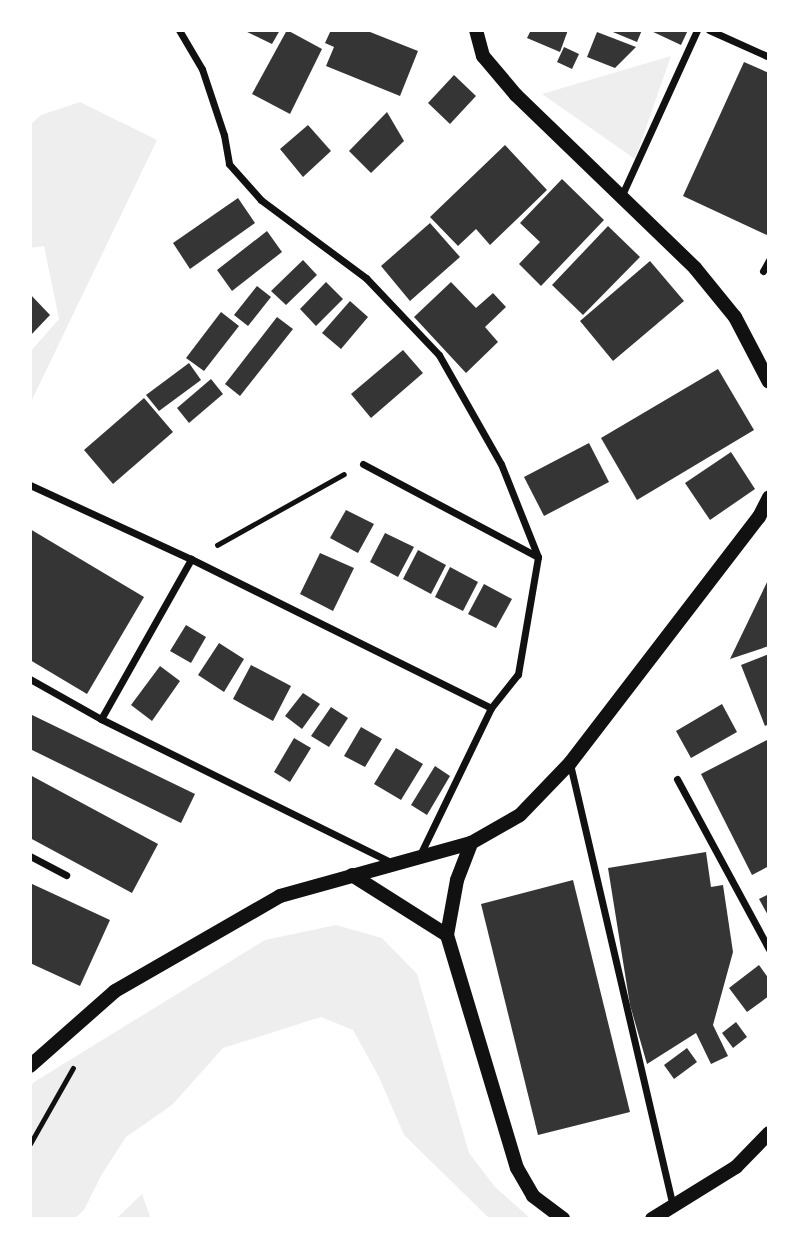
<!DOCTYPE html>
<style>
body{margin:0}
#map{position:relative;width:799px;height:1249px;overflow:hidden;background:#fff;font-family:"DM Sans",sans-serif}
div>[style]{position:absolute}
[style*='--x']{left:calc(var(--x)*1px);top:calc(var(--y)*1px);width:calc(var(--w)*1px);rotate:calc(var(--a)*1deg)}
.green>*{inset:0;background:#eee}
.building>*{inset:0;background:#353535}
.path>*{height:4.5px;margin:-2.25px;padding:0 2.25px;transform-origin:2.25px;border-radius:2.25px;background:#111}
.minor>*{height:7px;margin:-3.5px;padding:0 3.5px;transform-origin:3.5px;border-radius:3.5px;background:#111}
.secondary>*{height:14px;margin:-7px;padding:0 7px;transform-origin:7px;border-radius:7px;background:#111}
span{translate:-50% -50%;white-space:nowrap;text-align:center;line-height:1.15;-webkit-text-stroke:7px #fff;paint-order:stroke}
.frame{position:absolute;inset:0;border:32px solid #fff;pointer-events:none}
</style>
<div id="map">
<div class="green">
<div style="clip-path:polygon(671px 56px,635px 159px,542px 94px)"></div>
<div style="clip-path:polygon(80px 102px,157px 140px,30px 404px,30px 352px,59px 319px,44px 246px,30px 248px,30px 125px,41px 115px)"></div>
<div style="clip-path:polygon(336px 925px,382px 938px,417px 974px,469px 1153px,495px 1187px,531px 1219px,490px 1219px,404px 1135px,379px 1077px,353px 1030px,321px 1017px,223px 1048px,172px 1105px,126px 1137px,102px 1174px,84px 1210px,74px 1219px,30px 1219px,30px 1088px,34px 1082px,265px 940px)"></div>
<div style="clip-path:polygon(142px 1194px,151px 1219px,116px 1219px)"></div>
</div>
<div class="building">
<div style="clip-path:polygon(243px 30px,280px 30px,272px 44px)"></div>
<div style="clip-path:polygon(287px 30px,322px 49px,290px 114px,252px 94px)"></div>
<div style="clip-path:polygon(331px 30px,365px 30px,418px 51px,400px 96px,326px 66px,334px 47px,325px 43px)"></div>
<div style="clip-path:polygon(531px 30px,568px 30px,560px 52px,527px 38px)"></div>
<div style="clip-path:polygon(608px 30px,642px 30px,637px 42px)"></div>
<div style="clip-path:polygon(649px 30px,688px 30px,681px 45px)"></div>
<div style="clip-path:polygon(597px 32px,636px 47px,615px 68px,587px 57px)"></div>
<div style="clip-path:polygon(564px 47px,579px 54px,572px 69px,557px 62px)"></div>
<div style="clip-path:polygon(744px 62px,769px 73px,769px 236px,683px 196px)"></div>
<div style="clip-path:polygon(454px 75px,476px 96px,450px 124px,428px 103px)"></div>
<div style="clip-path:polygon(387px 112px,404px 141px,371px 173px,349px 151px)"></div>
<div style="clip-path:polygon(308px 125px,331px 151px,303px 177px,280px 149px)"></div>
<div style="clip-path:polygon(505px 145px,547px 190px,490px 245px,476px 229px,458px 246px,430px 217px)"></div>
<div style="clip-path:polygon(562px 179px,604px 220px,541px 286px,519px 264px,540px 242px,520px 223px)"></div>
<div style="clip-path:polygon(238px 198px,255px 223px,190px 269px,173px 243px)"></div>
<div style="clip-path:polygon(430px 223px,460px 257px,410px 301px,381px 266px)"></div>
<div style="clip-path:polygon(608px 226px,640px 257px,583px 315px,552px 285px)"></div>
<div style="clip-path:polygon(267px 231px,282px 252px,232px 291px,217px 270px)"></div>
<div style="clip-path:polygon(303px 260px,317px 275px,286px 305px,271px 291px)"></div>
<div style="clip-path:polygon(650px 261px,684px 301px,613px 361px,580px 321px)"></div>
<div style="clip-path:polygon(326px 282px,343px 299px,316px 326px,300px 309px)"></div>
<div style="clip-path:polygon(451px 282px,476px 308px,493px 293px,506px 307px,485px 327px,498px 342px,466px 373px,414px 317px)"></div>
<div style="clip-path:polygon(257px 286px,271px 297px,248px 326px,234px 315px)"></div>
<div style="clip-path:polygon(30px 294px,50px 315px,30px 336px)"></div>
<div style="clip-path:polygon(350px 301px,368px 317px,341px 349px,322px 333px)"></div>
<div style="clip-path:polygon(221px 312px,239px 326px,204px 371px,186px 358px)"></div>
<div style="clip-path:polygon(277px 317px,293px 329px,240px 396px,225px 384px)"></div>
<div style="clip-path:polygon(403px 350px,423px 373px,371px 418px,351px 394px)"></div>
<div style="clip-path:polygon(189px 363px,201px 380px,159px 411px,146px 395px)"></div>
<div style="clip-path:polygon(718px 369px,754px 430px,637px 500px,601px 438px)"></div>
<div style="clip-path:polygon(211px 379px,223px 394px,189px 423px,177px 408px)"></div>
<div style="clip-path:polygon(144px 398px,173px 432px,113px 484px,84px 450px)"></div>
<div style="clip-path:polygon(589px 443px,609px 482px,544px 516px,524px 477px)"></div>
<div style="clip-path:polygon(731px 452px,755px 489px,710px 520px,685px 483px)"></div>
<div style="clip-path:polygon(346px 510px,374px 524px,358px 553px,330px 538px)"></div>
<div style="clip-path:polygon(30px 529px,144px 597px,87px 694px,30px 660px)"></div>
<div style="clip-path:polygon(385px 533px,414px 547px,398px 577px,370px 562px)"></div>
<div style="clip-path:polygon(418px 550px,446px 565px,431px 594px,403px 579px)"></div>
<div style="clip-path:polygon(320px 553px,354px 568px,333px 611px,300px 594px)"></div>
<div style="clip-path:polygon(450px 567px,478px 582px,463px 611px,435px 597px)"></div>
<div style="clip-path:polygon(769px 578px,769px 646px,730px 659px)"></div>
<div style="clip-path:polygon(484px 584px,512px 599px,496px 628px,468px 614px)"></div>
<div style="clip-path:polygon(186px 625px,206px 637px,191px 663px,170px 651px)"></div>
<div style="clip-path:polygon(219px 643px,244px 659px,224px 692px,198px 675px)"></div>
<div style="clip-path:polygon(769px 654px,769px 724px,765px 726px,741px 665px)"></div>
<div style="clip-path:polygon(251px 665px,291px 686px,273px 721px,233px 699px)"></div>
<div style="clip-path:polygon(160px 666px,180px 681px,152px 721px,131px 705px)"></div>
<div style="clip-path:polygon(303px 693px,320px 704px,302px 729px,285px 716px)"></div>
<div style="clip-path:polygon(722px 704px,737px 732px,691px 758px,676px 731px)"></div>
<div style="clip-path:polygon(331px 707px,348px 718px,329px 747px,311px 736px)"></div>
<div style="clip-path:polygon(30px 714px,195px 794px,181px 823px,30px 749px)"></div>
<div style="clip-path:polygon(361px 727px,382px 739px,365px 767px,344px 756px)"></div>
<div style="clip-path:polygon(294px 738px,311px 748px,290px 782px,274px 772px)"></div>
<div style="clip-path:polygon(769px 739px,769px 866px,752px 875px,701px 774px)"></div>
<div style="clip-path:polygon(396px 748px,423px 764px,401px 800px,374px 784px)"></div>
<div style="clip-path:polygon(435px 766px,450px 776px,427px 815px,411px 805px)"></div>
<div style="clip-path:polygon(30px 775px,158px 844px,132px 893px,30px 838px)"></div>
<div style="clip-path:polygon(706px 852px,711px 887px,723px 885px,733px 952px,713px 1025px,728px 1056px,711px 1064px,696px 1033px,647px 1064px,630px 1005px,608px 868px)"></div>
<div style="clip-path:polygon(573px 880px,630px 1112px,538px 1135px,481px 904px)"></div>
<div style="clip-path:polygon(30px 883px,110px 920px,80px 986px,30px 963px)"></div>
<div style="clip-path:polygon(769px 894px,769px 917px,759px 899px)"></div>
<div style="clip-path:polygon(759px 965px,769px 979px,769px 996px,747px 1012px,729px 988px)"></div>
<div style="clip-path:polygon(736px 1022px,747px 1037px,733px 1048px,722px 1033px)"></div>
<div style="clip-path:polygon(687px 1048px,697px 1062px,674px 1079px,664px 1065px)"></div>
</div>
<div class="path">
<div style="--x:217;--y:545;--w:145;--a:-29.2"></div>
<div style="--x:30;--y:1144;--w:87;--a:-60.5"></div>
</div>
<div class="minor">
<div style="--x:179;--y:30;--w:45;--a:59.5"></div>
<div style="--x:202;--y:69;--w:70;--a:71.6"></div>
<div style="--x:224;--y:135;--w:29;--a:80"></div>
<div style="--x:229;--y:164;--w:48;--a:48.4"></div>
<div style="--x:261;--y:200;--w:131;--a:36.6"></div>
<div style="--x:366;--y:278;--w:106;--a:46.5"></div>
<div style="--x:439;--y:355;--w:125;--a:60.4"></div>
<div style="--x:501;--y:464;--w:100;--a:68.3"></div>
<div style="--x:538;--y:557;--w:119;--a:99.7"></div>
<div style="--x:518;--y:674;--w:43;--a:128.5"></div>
<div style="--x:491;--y:708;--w:165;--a:115.8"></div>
<div style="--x:709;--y:30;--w:66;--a:24.2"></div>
<div style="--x:621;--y:197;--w:183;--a:-65.5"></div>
<div style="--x:763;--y:271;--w:13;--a:-61"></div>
<div style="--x:363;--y:464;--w:198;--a:28"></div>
<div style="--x:30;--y:485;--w:177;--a:24.7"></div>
<div style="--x:191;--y:559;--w:335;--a:26.4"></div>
<div style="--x:30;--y:679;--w:81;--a:29.4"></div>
<div style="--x:101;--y:719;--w:326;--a:26.3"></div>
<div style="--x:101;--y:719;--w:184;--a:-60.6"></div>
<div style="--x:570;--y:764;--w:454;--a:76.9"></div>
<div style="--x:677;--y:779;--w:193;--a:61.6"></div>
<div style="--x:30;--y:856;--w:41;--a:27.8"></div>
</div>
<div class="secondary">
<div style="--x:476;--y:30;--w:27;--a:75"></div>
<div style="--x:483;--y:56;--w:51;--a:49.8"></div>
<div style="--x:516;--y:95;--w:249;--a:44"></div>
<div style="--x:695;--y:268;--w:63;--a:50.8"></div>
<div style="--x:735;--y:317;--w:73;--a:62.4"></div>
<div style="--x:352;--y:875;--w:112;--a:32.3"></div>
<div style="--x:447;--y:935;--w:243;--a:73.3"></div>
<div style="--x:517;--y:1168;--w:32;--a:60"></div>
<div style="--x:533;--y:1196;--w:38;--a:37"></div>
<div style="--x:447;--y:935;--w:56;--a:-79.7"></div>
<div style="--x:457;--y:880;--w:40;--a:-69"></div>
<div style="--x:30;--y:1066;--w:113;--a:-41.4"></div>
<div style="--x:115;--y:991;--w:190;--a:-29.9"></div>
<div style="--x:280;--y:896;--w:198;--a:-15.5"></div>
<div style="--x:471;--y:843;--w:56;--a:-29.7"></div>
<div style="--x:520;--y:815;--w:72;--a:-46.1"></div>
<div style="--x:570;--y:763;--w:310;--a:-52.5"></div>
<div style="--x:759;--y:517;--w:22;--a:-63"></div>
<div style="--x:652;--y:1219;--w:99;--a:-31.8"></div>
<div style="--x:736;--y:1167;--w:47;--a:-45.9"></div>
</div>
<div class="frame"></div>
</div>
